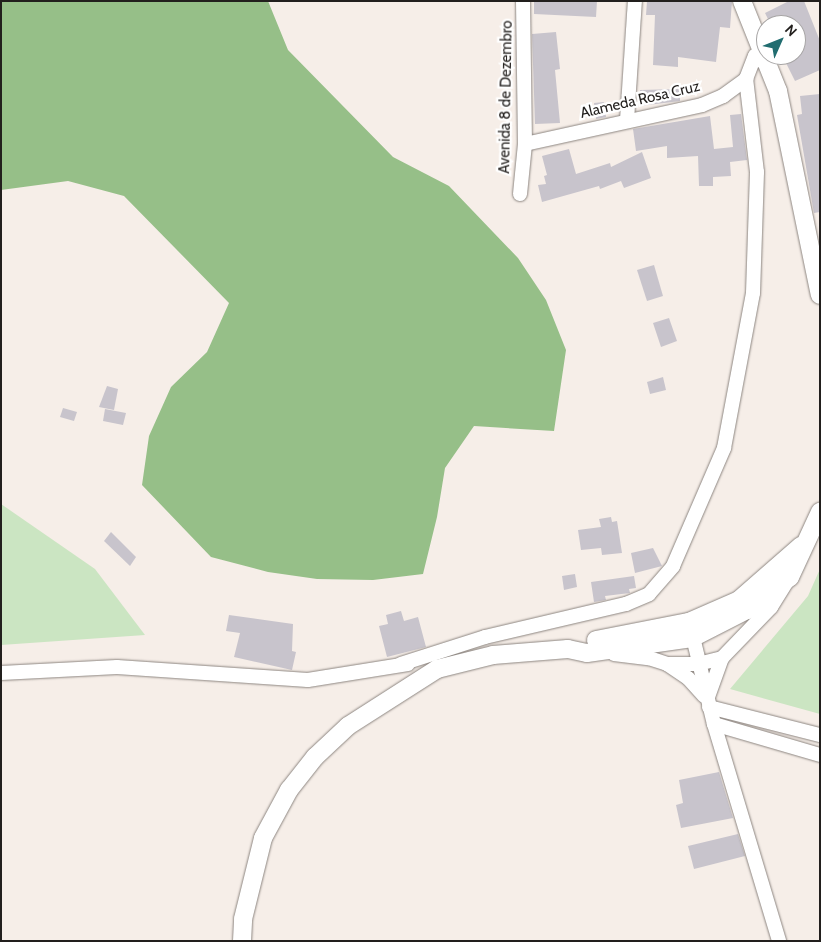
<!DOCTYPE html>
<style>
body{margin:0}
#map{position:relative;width:821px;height:942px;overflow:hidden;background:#f6eee8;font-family:Cabin,sans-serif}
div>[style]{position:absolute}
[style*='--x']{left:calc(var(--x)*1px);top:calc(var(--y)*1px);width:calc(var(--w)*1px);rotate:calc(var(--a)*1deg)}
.green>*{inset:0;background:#cbe5c2}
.forest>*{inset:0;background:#96bf88}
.building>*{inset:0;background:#c8c4cc}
.roads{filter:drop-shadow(0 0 1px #8d8681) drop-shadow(0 0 1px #8d8681)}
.minor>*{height:14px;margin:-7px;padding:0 7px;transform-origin:7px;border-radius:7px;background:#fff}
.major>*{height:18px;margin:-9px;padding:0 9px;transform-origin:9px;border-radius:9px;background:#fff}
span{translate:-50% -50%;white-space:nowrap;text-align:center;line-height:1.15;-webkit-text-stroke:4.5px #fff;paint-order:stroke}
.street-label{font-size:15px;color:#221f1d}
.frame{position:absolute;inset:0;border:2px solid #221f1d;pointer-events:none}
.north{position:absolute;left:756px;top:15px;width:50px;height:50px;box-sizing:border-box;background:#fff;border:1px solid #a7a5a5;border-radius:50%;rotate:46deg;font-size:14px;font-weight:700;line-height:20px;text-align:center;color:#221f1d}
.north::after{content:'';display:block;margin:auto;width:18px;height:22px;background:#216d70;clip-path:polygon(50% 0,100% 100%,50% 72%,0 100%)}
</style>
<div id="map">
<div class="green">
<div style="clip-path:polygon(1px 504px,95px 569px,145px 635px,1px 645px)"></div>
<div style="clip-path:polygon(820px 569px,820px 714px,730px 689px,808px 596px)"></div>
</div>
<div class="forest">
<div style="clip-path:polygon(1px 1px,268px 1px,288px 50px,393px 157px,449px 186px,518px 258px,546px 300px,566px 350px,554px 431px,474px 426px,445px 468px,437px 517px,423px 574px,373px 580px,317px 579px,268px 572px,211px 557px,142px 485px,149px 436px,171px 387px,207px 352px,229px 303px,124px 196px,68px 181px,1px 190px)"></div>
</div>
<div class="building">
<div style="clip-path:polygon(534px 1px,597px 1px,596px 17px,534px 14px)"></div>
<div style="clip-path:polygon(647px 1px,732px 1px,730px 28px,720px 27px,716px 62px,678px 57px,678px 67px,653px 65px,655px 15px,646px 15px)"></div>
<div style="clip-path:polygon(789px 1px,804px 1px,820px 41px,820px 70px,795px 81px,782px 55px,796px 55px,796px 25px,771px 25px,765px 13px)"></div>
<div style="clip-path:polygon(556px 32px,560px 69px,555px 70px,560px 123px,535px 124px,532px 34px)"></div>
<div style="clip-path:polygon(680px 89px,680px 101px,640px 106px,640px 90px)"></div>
<div style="clip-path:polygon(820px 94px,820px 212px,814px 213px,797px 115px,802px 114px,800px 96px)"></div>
<div style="clip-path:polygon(604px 102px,606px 117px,596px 119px,594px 103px)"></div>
<div style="clip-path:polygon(741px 114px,747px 160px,730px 162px,731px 176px,713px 177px,713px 186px,699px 186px,698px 156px,667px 158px,667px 146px,636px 151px,633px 129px,710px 116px,714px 149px,733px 147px,730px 115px)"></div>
<div style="clip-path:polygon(569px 149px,576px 174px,610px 163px,611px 167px,642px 152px,651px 178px,624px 188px,621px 181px,600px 189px,599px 186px,542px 202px,538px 185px,546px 184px,544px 176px,547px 175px,542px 156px)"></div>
<div style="clip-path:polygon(654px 265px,663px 296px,647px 301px,637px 270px)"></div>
<div style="clip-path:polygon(669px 318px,677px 341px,661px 347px,653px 323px)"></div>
<div style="clip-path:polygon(663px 377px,666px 390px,650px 394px,647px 382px)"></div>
<div style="clip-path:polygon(107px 386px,118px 389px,114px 410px,99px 407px)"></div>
<div style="clip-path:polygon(63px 408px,77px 412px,74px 421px,60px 417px)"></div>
<div style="clip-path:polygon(105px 409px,126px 413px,123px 425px,103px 421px)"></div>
<div style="clip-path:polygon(611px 517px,612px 522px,617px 521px,622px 553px,602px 555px,601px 548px,581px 550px,578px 530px,601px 527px,599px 519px)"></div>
<div style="clip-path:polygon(111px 532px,136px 557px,130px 566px,104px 541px)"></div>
<div style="clip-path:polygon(653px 548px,662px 566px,635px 573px,631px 553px)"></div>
<div style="clip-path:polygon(575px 574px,577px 587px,564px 590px,562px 576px)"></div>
<div style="clip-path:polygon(634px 576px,636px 588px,629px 589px,630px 593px,605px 596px,606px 600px,594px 602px,591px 582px)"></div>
<div style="clip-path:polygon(401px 611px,404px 621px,418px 617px,426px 647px,387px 657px,379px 626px,388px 624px,386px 615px)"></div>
<div style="clip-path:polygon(229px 615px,293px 624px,292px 651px,296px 652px,292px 670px,234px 657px,240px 633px,226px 631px)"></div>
<div style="clip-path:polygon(719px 772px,733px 818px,681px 828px,676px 805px,683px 803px,679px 780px)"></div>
<div style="clip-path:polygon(738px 834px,745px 856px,694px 869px,688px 846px)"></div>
</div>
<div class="roads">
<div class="minor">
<div style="--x:627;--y:120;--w:119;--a:-86.2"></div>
<div style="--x:525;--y:144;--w:181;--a:-12.4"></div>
<div style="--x:702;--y:105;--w:23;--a:-23"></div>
<div style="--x:723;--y:96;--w:29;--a:-36"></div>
<div style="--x:746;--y:79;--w:25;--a:-69"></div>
<div style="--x:755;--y:56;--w:17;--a:36"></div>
<div style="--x:520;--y:194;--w:50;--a:-84.3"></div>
<div style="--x:525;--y:144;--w:143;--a:-90.8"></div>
<div style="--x:691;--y:629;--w:98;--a:76.4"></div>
<div style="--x:714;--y:724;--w:227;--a:73.3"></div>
<div style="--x:614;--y:654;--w:35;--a:7"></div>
<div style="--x:649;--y:658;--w:19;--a:18"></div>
<div style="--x:667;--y:664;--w:25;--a:34"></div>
<div style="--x:688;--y:678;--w:24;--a:48"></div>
<div style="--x:401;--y:664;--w:88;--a:-17.8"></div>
<div style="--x:485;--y:637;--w:145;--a:-13.2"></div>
<div style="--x:626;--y:604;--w:25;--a:-23"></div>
<div style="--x:649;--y:594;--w:37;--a:-49"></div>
<div style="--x:673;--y:566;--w:129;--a:-66.6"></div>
<div style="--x:724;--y:448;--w:158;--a:-79.4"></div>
<div style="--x:753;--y:293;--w:121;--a:-88.1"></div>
<div style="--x:757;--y:172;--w:94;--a:-96.7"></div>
<div style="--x:667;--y:664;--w:31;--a:0"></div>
<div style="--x:698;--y:664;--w:25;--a:-14"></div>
<div style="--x:722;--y:658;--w:71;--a:-46.1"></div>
<div style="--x:771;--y:607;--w:32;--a:-58"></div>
<div style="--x:1;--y:673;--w:116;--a:-3"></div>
<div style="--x:117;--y:667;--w:191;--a:3.9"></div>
<div style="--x:308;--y:680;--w:101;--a:-9.1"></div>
<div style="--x:708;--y:697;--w:41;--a:-70.3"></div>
<div style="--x:709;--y:707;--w:114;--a:14.2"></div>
<div style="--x:714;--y:724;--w:110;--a:16.3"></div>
</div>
<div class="major">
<div style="--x:742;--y:1;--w:97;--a:68.2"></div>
<div style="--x:778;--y:91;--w:208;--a:78.4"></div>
<div style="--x:596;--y:640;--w:95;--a:-11"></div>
<div style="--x:689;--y:622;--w:55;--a:-23.7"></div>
<div style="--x:739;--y:600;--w:82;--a:-41.1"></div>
<div style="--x:242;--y:941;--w:22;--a:-87"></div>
<div style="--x:243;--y:919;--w:83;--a:-76.1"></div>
<div style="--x:263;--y:838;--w:55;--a:-61.6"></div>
<div style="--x:289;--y:790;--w:42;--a:-51.8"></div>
<div style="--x:315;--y:757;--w:45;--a:-43.2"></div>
<div style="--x:348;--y:726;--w:106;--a:-32.6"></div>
<div style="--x:437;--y:669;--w:58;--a:-14"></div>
<div style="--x:493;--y:655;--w:75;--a:-4.6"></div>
<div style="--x:568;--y:649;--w:19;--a:12"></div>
<div style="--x:587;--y:653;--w:106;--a:-8.1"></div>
<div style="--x:692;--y:638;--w:62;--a:-27"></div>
<div style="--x:747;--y:610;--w:54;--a:-37.5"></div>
<div style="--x:790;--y:577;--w:72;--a:-65.2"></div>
</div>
</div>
<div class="street-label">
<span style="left:506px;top:97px;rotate:-89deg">Avenida 8 de Dezembro</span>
<span style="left:640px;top:100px;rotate:-13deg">Alameda Rosa Cruz</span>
</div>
<div class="frame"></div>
<div class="north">N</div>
</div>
